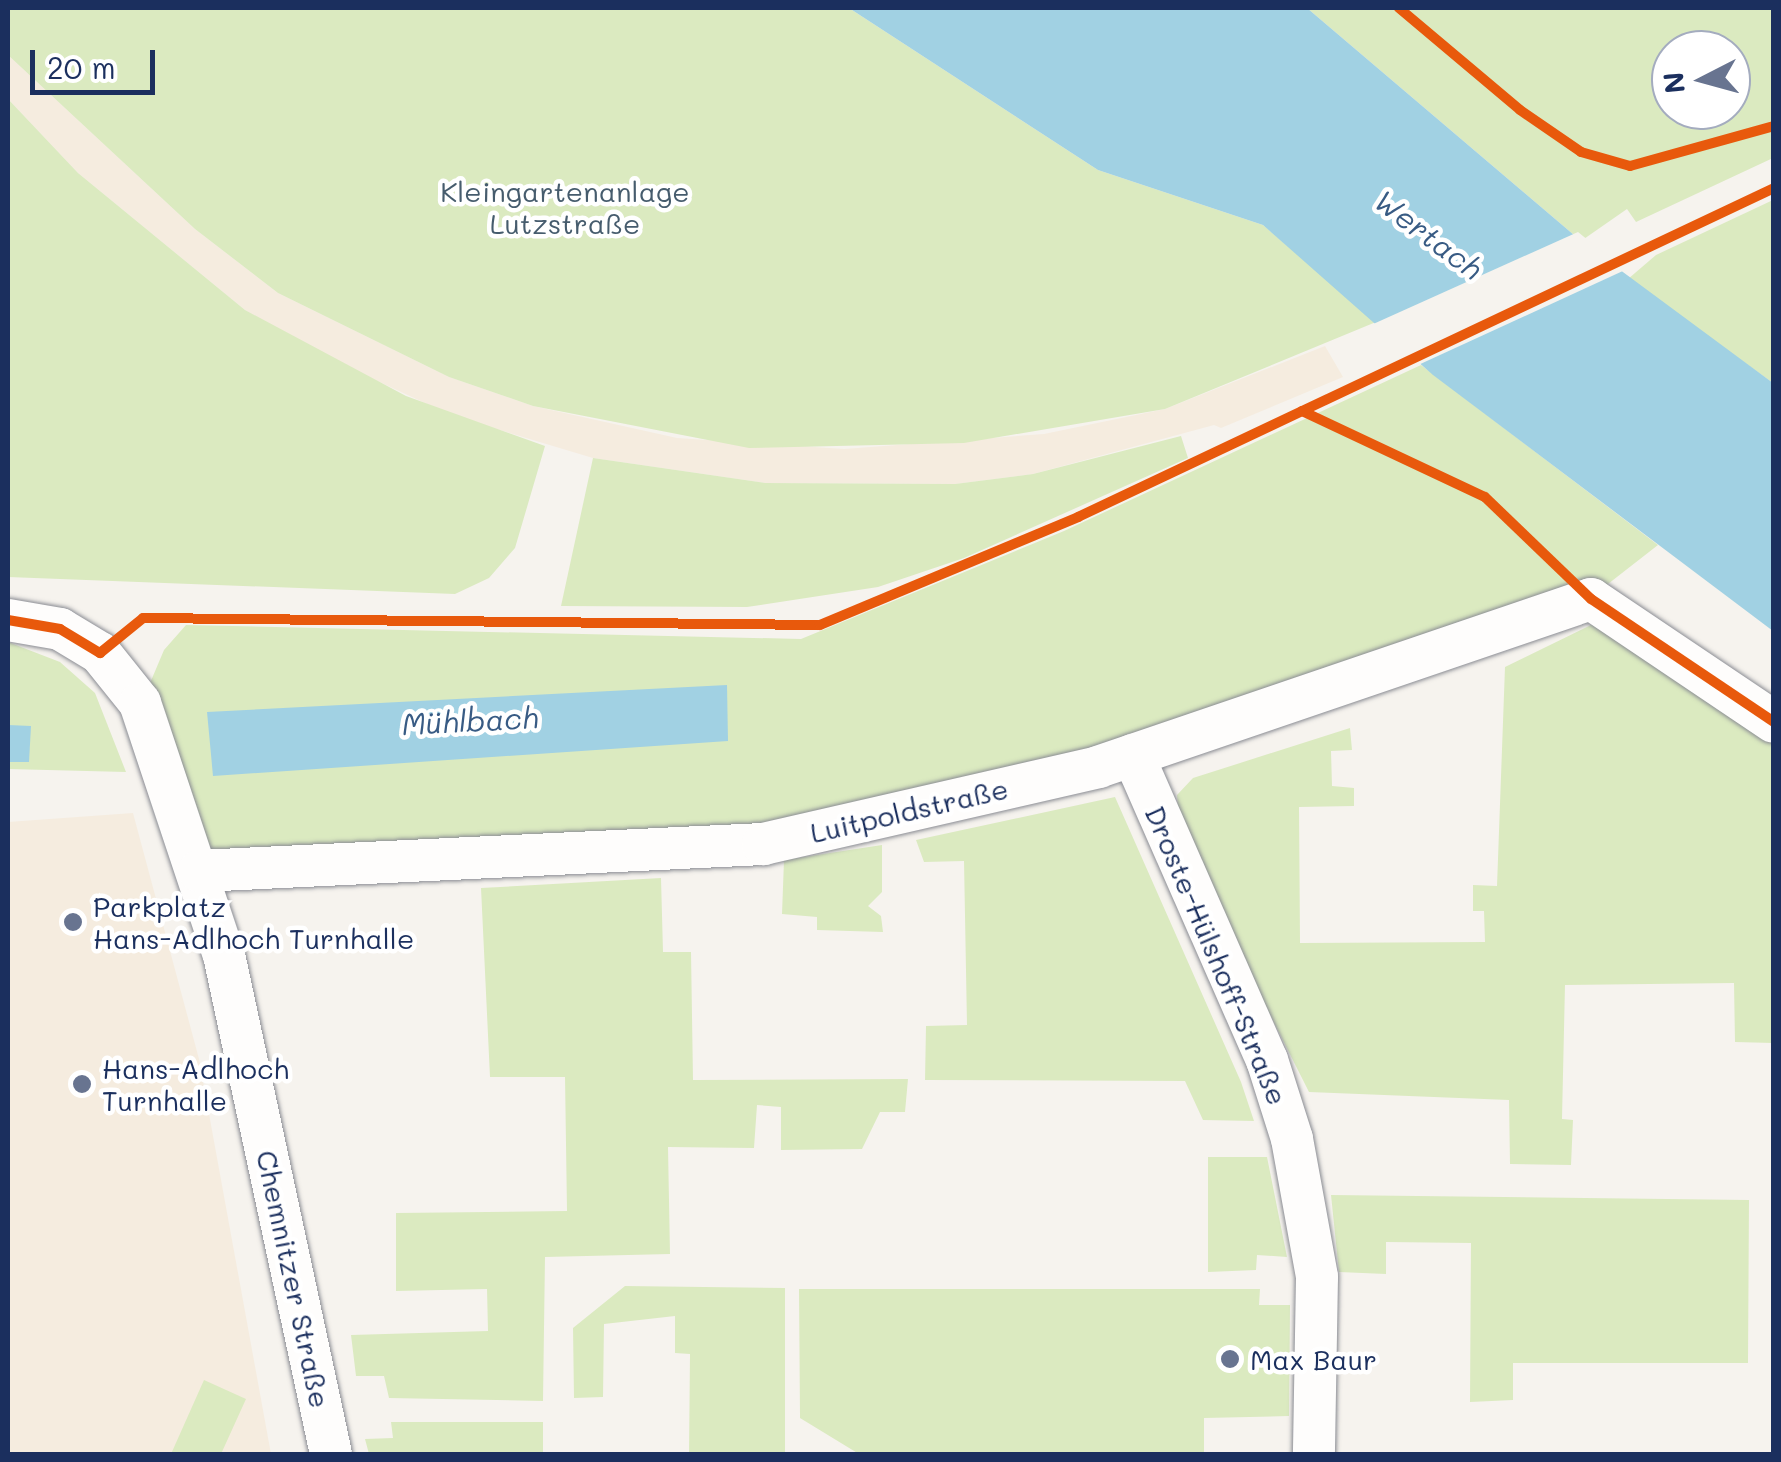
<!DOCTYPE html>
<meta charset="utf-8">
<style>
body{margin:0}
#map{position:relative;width:1781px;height:1462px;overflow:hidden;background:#f6f3ee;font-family:Mali,sans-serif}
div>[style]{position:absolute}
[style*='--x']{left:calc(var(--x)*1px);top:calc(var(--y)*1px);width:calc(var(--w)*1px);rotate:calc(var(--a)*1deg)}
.built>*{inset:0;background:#f5ecdf}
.green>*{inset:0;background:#dbeac0}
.water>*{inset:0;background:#a1d1e3}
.pier>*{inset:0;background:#f6f3ee}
.roads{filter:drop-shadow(0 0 2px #8a8c93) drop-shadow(0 0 2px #8a8c93)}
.minor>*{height:42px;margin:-21px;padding:0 21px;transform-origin:21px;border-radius:21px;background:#fefdfc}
.cycleway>*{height:10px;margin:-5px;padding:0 5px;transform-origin:5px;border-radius:5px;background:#e8590c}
.dots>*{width:28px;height:28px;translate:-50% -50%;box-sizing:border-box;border:5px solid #fff;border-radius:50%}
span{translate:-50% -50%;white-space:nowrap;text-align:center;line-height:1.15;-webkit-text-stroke:9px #fff;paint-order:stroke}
.park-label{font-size:28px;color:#465c6d}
.street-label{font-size:28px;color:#1b2f5e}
.poi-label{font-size:28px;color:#1b2f5e}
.left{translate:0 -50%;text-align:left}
.water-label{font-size:30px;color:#385b84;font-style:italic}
.frame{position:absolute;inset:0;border:10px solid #1b2f5e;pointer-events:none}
.north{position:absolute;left:1651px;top:30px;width:100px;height:100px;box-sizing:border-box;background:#fff;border:2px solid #a4acbf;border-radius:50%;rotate:264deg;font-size:28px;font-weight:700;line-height:40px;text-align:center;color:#1b2f5e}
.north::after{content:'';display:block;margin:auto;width:35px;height:45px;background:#687490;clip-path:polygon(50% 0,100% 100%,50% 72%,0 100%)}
.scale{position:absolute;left:30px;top:50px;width:125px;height:45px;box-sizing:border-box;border:5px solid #1b2f5e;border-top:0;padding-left:12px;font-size:30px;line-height:35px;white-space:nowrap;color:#1b2f5e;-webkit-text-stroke:8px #fff;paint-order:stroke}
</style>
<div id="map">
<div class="built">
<div style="clip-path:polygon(8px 55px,195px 229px,278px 293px,449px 377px,533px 406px,677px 438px,844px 449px,1044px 434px,1165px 409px,1325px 346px,1343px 377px,1221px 428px,1214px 425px,1033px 474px,955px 484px,765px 483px,593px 458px,453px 416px,319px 354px,245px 310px,78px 173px,8px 99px)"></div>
<div style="clip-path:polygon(133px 813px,199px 1059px,271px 1454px,8px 1454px,8px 822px)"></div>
</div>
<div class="green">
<div style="clip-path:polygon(8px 8px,849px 8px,1098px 170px,1263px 225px,1376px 322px,1165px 409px,964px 443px,749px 448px,533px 406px,449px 377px,278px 293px,195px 229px,8px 55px)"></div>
<div style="clip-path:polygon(evenodd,1307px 8px,1773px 8px,1773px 158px,1636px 222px,1627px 209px,1581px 241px,1307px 8px,1671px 50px,1731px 50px,1731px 110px,1671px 110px,1671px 50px)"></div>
<div style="clip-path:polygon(8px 99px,78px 173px,245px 310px,406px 396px,545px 446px,515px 548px,489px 578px,455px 594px,8px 577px)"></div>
<div style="clip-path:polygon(1773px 200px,1773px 383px,1628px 279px,1656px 255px)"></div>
<div style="clip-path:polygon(1421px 365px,1658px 545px,1590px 598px,1132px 755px,763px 844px,199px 870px,142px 702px,164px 650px,186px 625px,801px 639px,1064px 531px)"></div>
<div style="clip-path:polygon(1181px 436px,1188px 458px,964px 558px,878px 587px,747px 607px,561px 606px,593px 458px,765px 483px,955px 484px,1033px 474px)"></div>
<div style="clip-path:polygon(1593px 624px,1773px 742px,1773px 1043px,1735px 1042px,1734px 983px,1565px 985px,1562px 1119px,1573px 1120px,1571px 1165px,1510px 1164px,1509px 1100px,1309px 1092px,1180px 836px,1177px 795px,1193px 778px,1350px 728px,1352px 750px,1331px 751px,1332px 786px,1354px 788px,1354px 806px,1299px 807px,1300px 943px,1485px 942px,1484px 911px,1473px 911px,1473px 885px,1497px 886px,1505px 667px)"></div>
<div style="clip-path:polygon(8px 642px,60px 662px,95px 693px,126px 772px,8px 769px)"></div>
<div style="clip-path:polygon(1115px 797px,1241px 1082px,1254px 1121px,1203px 1120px,1185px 1081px,925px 1080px,926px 1026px,967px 1025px,964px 861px,924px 862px,916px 840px)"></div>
<div style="clip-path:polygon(882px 845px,882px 892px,868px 906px,881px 916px,883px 932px,817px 930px,817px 917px,782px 914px,784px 860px)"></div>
<div style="clip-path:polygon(661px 878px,663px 952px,691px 952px,693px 1080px,908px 1079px,905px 1112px,880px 1112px,862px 1149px,781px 1150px,781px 1107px,757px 1105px,754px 1148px,668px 1147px,670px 1254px,545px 1257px,543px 1401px,389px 1398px,384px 1376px,356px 1376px,351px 1335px,488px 1331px,487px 1289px,396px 1291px,396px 1213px,567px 1211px,565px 1077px,490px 1077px,481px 888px)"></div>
<div style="clip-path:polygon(1208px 1157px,1267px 1157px,1287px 1257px,1257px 1255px,1256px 1270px,1208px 1272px)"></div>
<div style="clip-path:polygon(1331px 1195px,1749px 1200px,1748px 1363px,1513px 1363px,1513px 1400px,1470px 1402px,1471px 1243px,1386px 1242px,1386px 1274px,1339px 1272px)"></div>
<div style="clip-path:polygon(625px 1286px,785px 1288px,785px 1454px,689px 1454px,690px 1354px,675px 1353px,675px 1316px,604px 1324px,603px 1397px,574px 1398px,573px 1328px)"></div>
<div style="clip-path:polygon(799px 1289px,1260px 1289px,1259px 1305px,1290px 1305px,1289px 1416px,1204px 1418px,1204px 1454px,859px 1454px,800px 1418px)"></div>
<div style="clip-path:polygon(204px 1380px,246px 1399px,221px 1454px,171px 1454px)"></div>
<div style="clip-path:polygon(391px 1422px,543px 1422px,543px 1454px,369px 1454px,365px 1439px,393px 1438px)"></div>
</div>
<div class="water">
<div style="clip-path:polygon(849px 8px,1307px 8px,1581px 241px,1773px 383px,1773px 631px,1433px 375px,1263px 225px,1098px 170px)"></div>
<div style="clip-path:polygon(727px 685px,728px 741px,213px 776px,207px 712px)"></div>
<div style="clip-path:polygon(8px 725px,31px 726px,29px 762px,8px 762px)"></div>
</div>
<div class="pier">
<div style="clip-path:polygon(1578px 232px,1625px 270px,1416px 366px,1371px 325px)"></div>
</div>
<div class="roads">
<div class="minor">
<div style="--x:8;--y:620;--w:53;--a:9.8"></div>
<div style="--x:60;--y:629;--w:47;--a:31"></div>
<div style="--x:100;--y:653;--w:64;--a:51.3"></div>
<div style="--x:140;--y:703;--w:266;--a:71.6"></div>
<div style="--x:224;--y:955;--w:510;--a:77.9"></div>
<div style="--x:1133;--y:755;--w:333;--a:66.3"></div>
<div style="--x:1267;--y:1060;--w:83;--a:72.4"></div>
<div style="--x:1292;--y:1139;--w:140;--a:79.7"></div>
<div style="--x:1317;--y:1277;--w:177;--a:91"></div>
<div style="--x:199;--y:871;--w:565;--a:-2.74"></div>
<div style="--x:763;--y:844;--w:344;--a:-12.9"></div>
<div style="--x:1098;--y:767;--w:521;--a:-18.82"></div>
<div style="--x:1591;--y:599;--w:220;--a:33.9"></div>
</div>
</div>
<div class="cycleway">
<div style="--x:1399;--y:8;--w:158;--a:40.1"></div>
<div style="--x:1520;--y:110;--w:74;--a:34.5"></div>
<div style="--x:1581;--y:152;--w:51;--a:15.9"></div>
<div style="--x:1630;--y:166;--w:149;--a:-15.5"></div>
<div style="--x:1302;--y:411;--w:202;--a:25.2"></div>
<div style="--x:1485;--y:497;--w:147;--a:43.9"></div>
<div style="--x:1591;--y:599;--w:220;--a:33.9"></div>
<div style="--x:8;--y:620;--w:53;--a:9.8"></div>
<div style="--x:60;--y:629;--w:47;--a:31"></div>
<div style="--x:100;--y:653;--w:55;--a:-39.1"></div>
<div style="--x:143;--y:618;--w:677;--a:0.59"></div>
<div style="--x:820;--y:625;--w:280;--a:-22.7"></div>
<div style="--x:1078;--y:517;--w:770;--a:-25.3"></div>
</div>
<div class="dots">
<div style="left:73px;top:922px;background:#687490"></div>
<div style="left:82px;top:1084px;background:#687490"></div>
<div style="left:1230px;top:1359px;background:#687490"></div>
</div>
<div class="park-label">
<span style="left:565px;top:207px">Kleingartenanlage<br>Lutzstraße</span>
</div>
<div class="street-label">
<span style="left:909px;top:810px;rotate:-13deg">Luitpoldstraße</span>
<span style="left:1217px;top:955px;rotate:67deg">Droste-Hülshoff-Straße</span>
<span style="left:294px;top:1279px;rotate:78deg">Chemnitzer Straße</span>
</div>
<div class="poi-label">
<span class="left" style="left:93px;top:922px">Parkplatz<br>Hans-Adlhoch Turnhalle</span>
<span class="left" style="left:102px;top:1084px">Hans-Adlhoch<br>Turnhalle</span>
<span class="left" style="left:1250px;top:1359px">Max Baur</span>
</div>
<div class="water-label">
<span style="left:1429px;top:234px;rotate:37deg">Wertach</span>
<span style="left:470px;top:720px;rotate:-3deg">Mühlbach</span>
</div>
<div class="frame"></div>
<div class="north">N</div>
<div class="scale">20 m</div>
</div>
